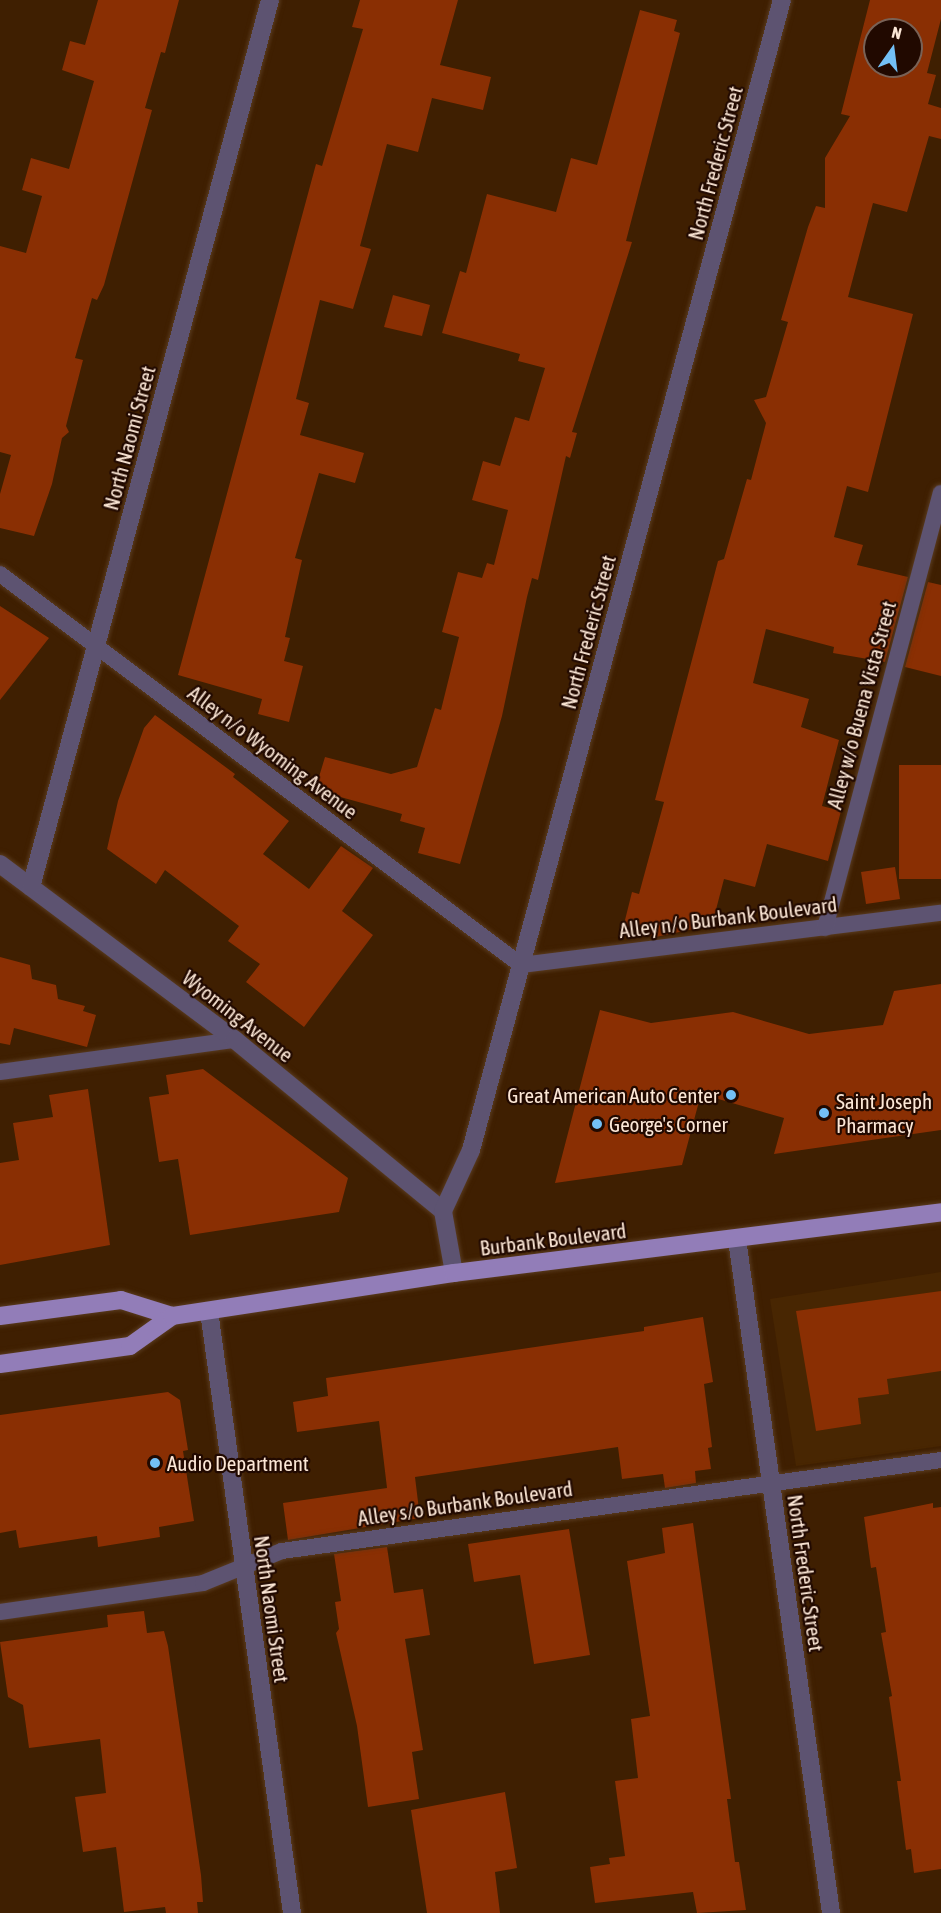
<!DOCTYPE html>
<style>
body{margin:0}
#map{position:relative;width:941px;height:1913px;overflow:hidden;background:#3f1f01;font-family:"Asap Condensed",sans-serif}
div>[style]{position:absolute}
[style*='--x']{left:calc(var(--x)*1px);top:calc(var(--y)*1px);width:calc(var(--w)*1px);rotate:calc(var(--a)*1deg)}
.built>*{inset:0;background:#482602}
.building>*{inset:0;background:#8a2f03}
.roads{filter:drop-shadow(0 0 2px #593b1f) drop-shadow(0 0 2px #593b1f)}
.lane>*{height:16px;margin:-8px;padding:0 8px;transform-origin:8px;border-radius:8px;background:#5d5371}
.street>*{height:18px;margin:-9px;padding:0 9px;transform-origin:9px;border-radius:9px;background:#5d5371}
.primary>*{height:18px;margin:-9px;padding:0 9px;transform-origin:9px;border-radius:9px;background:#927db8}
.dots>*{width:16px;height:16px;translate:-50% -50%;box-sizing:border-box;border:3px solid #210900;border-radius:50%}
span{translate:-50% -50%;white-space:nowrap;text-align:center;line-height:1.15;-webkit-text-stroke:4.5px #210900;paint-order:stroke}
.street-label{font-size:21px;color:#fce7d6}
.poi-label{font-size:21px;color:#fce7d6}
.right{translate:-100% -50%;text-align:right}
.left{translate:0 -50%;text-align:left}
.north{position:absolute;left:863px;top:18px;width:60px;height:60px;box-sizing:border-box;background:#210900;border:2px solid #796256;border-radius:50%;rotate:14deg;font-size:16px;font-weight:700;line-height:24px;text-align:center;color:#fce7d6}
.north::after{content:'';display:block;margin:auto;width:21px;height:27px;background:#73c0f6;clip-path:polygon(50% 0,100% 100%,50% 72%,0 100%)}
</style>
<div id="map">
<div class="built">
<div style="clip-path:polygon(941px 1272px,941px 1446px,796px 1466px,770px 1299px)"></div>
</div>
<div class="building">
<div style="clip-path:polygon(98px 0,179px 0,165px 53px,161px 52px,145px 108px,152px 110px,104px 285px,97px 300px,92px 298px,75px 358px,83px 360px,66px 426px,69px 432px,62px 438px,52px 484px,34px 536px,0 528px,0 494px,11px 455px,0 452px,0 246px,26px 253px,42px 196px,22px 190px,31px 158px,69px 169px,94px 81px,62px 70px,70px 41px,85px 45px)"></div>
<div style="clip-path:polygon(360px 0,458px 0,440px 65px,491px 77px,483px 110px,432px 98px,418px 152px,387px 144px,360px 246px,371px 249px,353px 309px,320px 300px,296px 399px,309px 403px,300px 435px,364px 453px,355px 483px,319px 473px,295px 558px,302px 560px,285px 637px,290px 638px,284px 661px,303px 666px,289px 722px,258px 714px,262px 699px,178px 675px,316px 164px,322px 166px,363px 29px,352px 27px)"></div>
<div style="clip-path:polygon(evenodd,870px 0,941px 0,941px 19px,927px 73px,936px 75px,928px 104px,941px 108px,941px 139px,929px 136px,907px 212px,873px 203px,848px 297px,913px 314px,868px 492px,847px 486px,834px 537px,863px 545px,857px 565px,908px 577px,885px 662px,833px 653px,834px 647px,766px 629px,753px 683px,809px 699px,801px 727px,839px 740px,822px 806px,841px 811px,828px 861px,767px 844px,755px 887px,724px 879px,712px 925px,656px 937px,623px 928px,632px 892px,639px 894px,664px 802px,655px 800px,718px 561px,724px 559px,747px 479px,751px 480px,766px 423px,754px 400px,766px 397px,788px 322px,781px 320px,808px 227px,816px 206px,825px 208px,825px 158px,850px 116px,841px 114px,870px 0,875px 30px,911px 30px,911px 66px,875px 66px,875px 30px)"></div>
<div style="clip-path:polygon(640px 10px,677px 20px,674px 31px,680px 33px,626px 241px,632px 242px,572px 432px,577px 433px,570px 458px,566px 456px,538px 580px,532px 578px,527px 597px,502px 716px,460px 864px,418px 853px,425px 828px,400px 821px,402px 814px,315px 790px,325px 757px,391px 774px,417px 767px,435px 708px,441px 710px,459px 637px,442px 632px,458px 572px,482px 578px,487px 563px,494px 565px,508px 510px,472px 500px,483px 461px,500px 466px,515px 417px,529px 421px,545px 368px,518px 361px,520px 354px,442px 333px,460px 271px,466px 273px,487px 194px,556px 212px,571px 158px,597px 165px)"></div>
<div style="clip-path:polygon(393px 295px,430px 305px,422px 336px,384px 327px)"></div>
<div style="clip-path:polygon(928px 582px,941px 585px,941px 676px,905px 667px)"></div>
<div style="clip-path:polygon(0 606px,49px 638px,0 700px)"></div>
<div style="clip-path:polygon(155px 715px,235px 774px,233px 777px,289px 821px,263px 854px,309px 889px,341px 846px,373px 868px,342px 911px,373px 935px,304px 1027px,246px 982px,260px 964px,228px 941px,239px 926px,165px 870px,156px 884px,107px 849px,118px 801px,144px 728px)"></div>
<div style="clip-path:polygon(899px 765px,941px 765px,941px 879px,899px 879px)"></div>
<div style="clip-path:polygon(895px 867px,900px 899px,866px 904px,861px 872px)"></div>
<div style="clip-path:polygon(0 957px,30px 965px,32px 979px,56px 985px,58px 999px,85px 1006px,83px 1011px,96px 1015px,87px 1047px,14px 1028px,10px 1045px,0 1043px)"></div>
<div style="clip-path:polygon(941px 984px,941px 1130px,774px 1154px,784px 1118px,701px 1094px,682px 1165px,555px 1183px,600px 1010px,651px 1023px,733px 1012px,809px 1034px,883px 1025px,894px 991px)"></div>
<div style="clip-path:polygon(203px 1069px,348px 1178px,339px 1212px,190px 1235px,178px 1159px,159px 1162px,149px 1097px,169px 1094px,166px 1075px)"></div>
<div style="clip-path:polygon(88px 1089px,110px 1245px,0 1265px,0 1163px,19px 1160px,13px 1123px,53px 1117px,49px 1095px)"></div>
<div style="clip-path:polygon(941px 1291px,941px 1371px,887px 1379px,889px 1394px,858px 1398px,861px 1424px,816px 1431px,796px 1311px)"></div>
<div style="clip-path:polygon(703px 1317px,713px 1382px,704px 1384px,712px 1447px,708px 1448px,711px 1469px,695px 1471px,696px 1483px,665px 1488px,663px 1474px,622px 1479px,618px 1447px,415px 1477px,420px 1518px,288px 1540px,283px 1503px,387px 1488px,379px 1421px,297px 1432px,293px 1402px,328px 1396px,326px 1378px,644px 1331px,644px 1327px)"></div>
<div style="clip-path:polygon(168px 1392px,180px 1400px,188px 1450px,183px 1451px,194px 1521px,159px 1527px,160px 1537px,98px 1547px,97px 1536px,19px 1548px,16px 1530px,0 1533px,0 1415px)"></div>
<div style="clip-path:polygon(933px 1503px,933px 1508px,941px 1507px,941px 1869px,914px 1873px,911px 1849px,906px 1850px,897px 1781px,901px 1781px,889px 1697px,892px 1696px,881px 1633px,886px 1632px,876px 1567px,871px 1568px,864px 1517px)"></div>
<div style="clip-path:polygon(693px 1523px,731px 1799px,727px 1799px,735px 1862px,739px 1862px,746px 1910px,697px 1913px,693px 1892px,595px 1903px,590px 1867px,610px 1864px,609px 1858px,625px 1856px,615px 1781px,638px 1778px,631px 1719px,650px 1716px,627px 1561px,665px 1553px,662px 1528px)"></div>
<div style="clip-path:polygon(569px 1529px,590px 1655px,534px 1664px,520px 1575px,474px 1582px,468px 1544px)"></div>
<div style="clip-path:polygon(387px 1547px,394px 1593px,423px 1589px,430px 1635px,405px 1639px,423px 1750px,412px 1752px,419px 1799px,368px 1807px,357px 1726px,336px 1633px,339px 1629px,335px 1602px,341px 1601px,334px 1554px)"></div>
<div style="clip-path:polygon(144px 1611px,147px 1633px,164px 1631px,168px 1646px,201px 1875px,203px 1902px,197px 1902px,198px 1913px,166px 1913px,165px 1907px,124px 1912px,116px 1847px,83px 1852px,75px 1797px,106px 1793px,100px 1739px,29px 1748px,23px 1705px,8px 1697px,0 1642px,108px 1627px,107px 1615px)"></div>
<div style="clip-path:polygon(505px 1792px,517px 1868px,495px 1872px,500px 1913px,427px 1913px,411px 1810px)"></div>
</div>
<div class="roads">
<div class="lane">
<div style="--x:0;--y:574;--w:651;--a:36.89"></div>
<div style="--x:521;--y:965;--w:423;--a:-7.1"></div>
<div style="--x:825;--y:928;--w:450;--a:-75.1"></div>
<div style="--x:0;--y:1072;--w:237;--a:-7.8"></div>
<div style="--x:0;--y:1612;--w:205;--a:-8.1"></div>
<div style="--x:203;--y:1583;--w:85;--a:-22.1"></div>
<div style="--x:282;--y:1551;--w:665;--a:-7.86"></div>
</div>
<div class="street">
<div style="--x:0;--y:864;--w:294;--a:36.8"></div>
<div style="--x:235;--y:1040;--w:269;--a:39.4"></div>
<div style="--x:31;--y:887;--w:919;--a:-74.92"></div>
<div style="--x:737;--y:1239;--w:681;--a:82.06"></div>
<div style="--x:454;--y:1273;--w:63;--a:-100.1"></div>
<div style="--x:443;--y:1211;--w:67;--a:-65.3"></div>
<div style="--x:471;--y:1150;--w:1191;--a:-74.87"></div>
<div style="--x:209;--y:1311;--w:608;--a:82.15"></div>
</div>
<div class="primary">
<div style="--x:0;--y:1316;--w:122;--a:-7.5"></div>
<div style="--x:121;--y:1300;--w:53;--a:17.4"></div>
<div style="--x:0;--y:1364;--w:131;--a:-7.9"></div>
<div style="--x:130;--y:1346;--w:52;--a:-35.5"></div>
<div style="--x:172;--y:1316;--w:285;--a:-8.7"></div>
<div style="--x:454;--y:1273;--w:491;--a:-7.1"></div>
</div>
</div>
<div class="dots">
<div style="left:731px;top:1095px;background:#73c0f6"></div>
<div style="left:824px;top:1113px;background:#73c0f6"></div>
<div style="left:597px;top:1124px;background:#73c0f6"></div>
<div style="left:155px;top:1463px;background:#73c0f6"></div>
</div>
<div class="street-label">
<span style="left:715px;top:163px;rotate:-75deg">North Frederic Street</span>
<span style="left:129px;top:438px;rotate:-75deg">North Naomi Street</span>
<span style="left:588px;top:632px;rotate:-75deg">North Frederic Street</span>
<span style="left:861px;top:705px;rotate:-75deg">Alley w/o Buena Vista Street</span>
<span style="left:273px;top:752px;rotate:37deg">Alley n/o Wyoming Avenue</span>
<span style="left:728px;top:917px;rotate:-7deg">Alley n/o Burbank Boulevard</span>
<span style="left:238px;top:1016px;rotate:38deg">Wyoming Avenue</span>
<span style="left:553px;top:1239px;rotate:-7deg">Burbank Boulevard</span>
<span style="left:465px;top:1503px;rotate:-8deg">Alley s/o Burbank Boulevard</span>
<span style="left:806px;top:1573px;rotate:82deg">North Frederic Street</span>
<span style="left:272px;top:1609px;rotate:82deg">North Naomi Street</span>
</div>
<div class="poi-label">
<span class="right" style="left:719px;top:1095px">Great American Auto Center</span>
<span class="left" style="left:836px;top:1113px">Saint Joseph<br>Pharmacy</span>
<span class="left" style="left:609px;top:1124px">George's Corner</span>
<span class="left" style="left:167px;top:1463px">Audio Department</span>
</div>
<div class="north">N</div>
</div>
